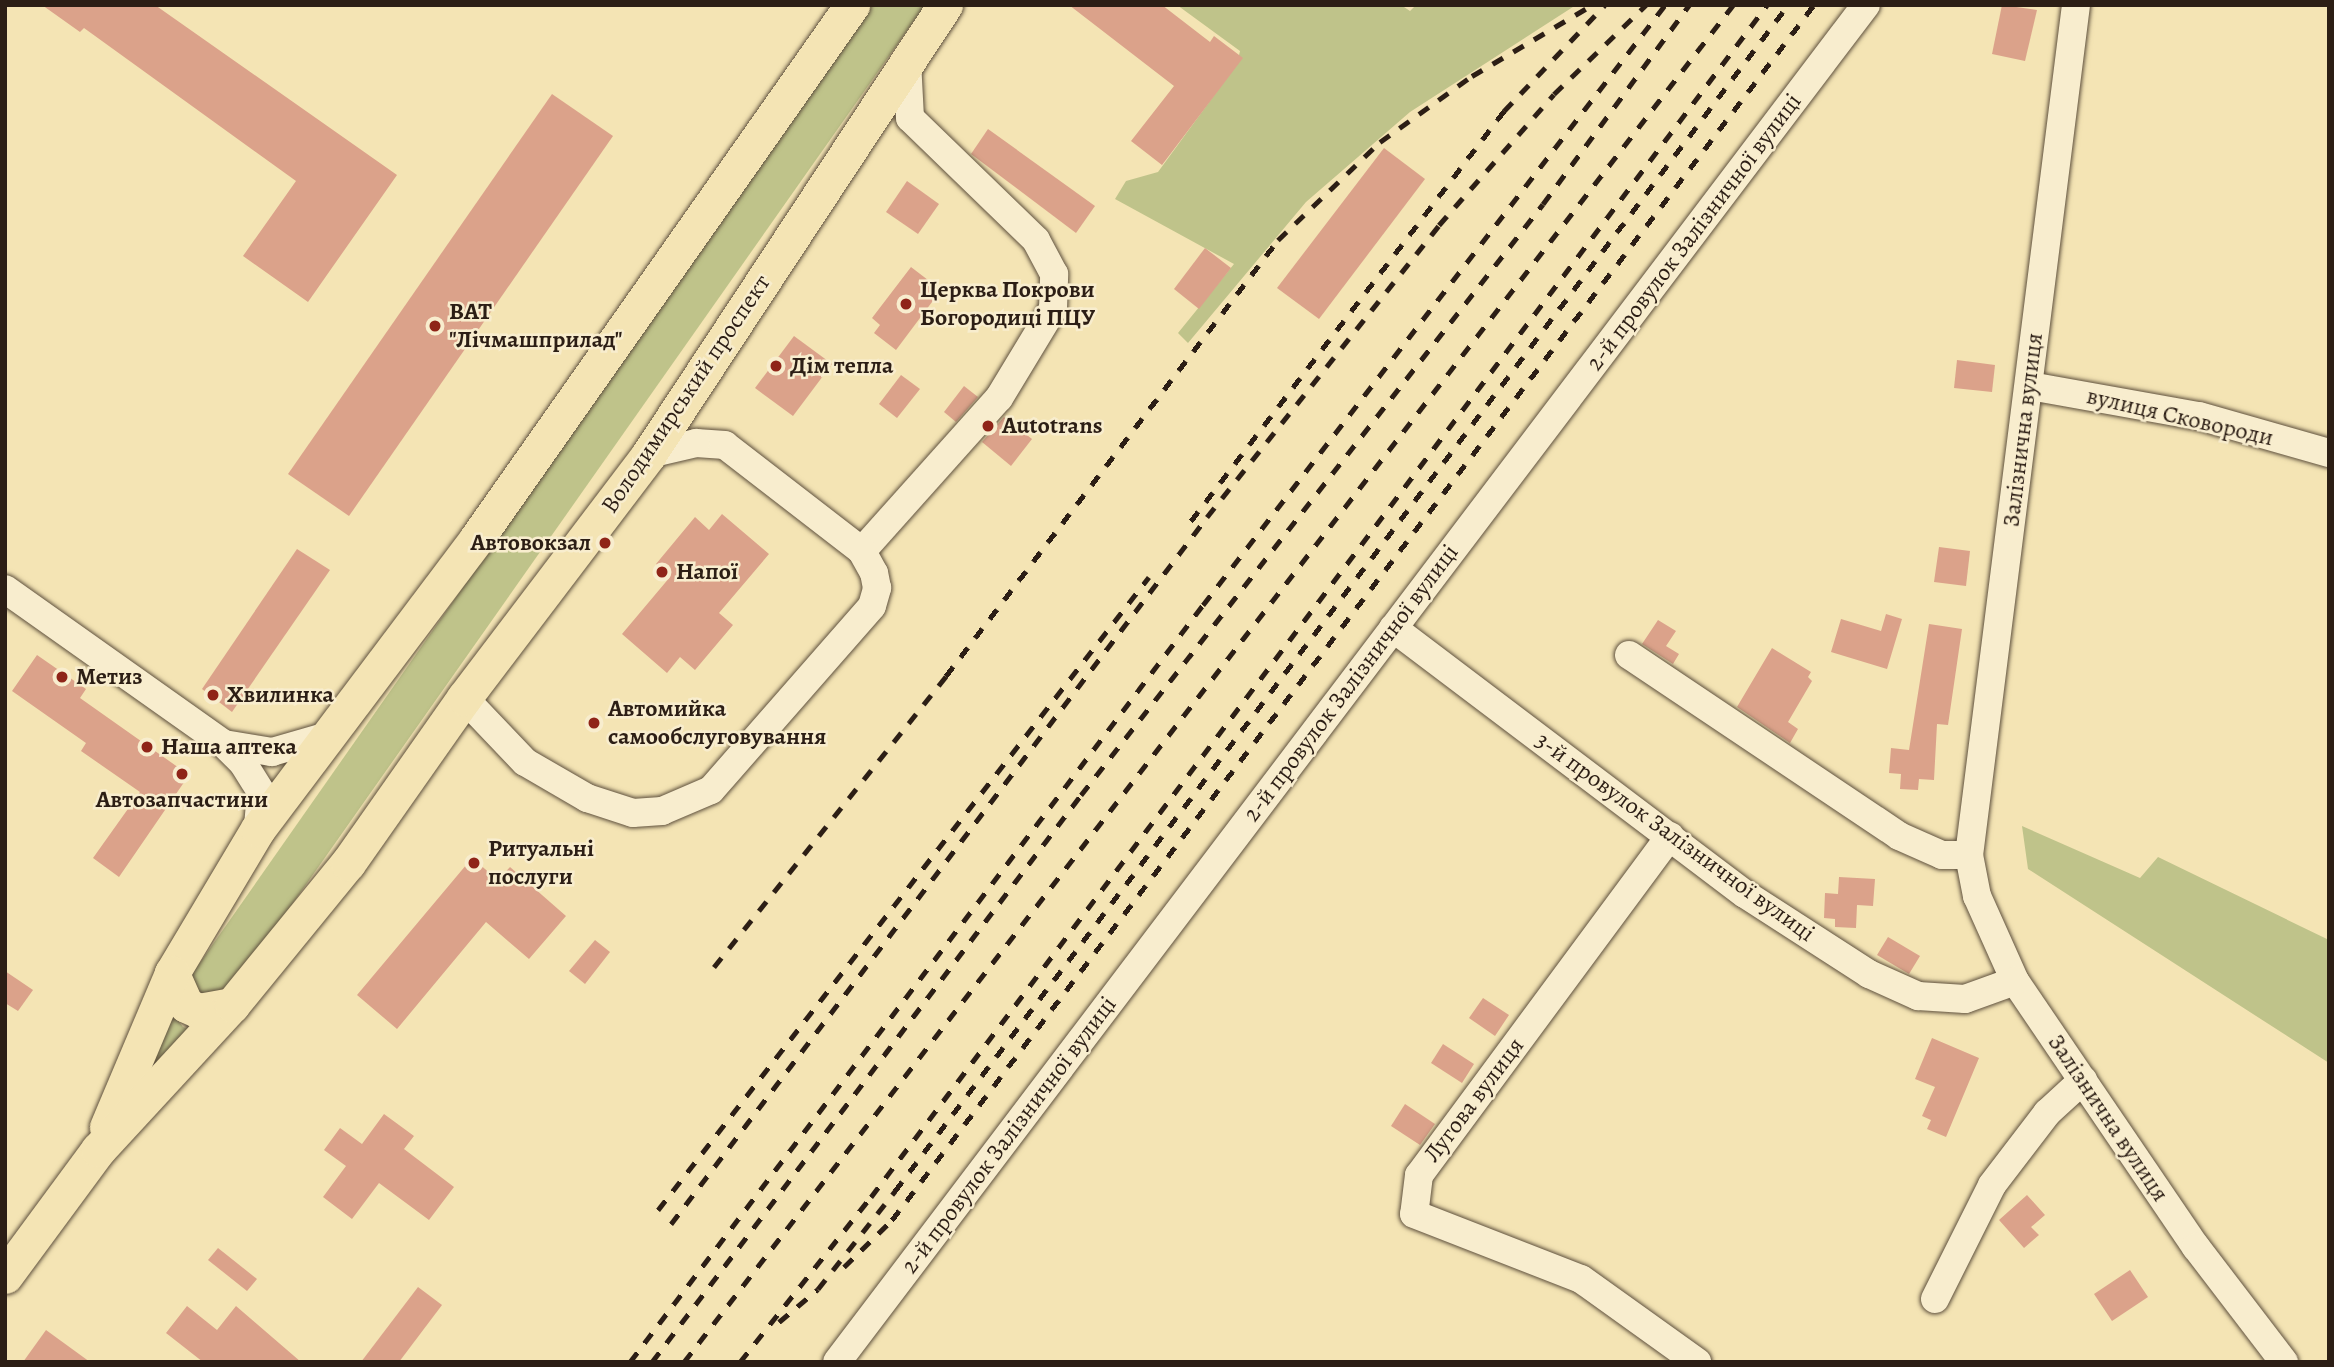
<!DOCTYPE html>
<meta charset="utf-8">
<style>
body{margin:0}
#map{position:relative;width:2334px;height:1367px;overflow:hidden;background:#f4e4b4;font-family:Alegreya,serif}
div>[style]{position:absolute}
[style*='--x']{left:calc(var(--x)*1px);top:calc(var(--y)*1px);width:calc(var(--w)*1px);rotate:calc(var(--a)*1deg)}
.green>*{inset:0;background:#bfc38a}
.building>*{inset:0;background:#dba28a}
.roads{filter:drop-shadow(0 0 2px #5e503d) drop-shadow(0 0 2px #5e503d)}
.minor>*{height:28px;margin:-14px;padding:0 14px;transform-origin:14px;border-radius:14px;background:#f8edce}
.major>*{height:35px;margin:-17.5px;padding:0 17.5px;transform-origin:17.5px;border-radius:17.5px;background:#f4e4b4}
.rail>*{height:5px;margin-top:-2.5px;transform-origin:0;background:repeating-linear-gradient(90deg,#2c1e15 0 12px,transparent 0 24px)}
.dots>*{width:19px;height:19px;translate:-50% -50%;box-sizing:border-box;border:4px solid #f8edce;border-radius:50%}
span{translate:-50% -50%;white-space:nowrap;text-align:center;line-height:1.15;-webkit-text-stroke:5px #f8edce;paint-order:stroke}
.street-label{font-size:24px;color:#2c1e15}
.poi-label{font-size:24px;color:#2c1e15;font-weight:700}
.left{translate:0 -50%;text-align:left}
.right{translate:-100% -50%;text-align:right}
.frame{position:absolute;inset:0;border:7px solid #2c1e15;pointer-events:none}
</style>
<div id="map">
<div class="green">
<div style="clip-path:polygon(871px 5px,925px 5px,224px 1001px,200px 1002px,192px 974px)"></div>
<div style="clip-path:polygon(1177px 5px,1401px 5px,1410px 11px,1416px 5px,1576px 5px,1410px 112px,1306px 202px,1188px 343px,1178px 333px,1234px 264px,1115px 199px,1126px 181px,1158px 172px,1237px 64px,1240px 51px)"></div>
<div style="clip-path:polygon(2022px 826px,2140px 878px,2158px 857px,2329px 940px,2329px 1063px,2028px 869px)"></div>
<div style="clip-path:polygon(170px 1010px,183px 1027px,199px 1034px,135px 1093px)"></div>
</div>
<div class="building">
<div style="clip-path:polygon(42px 5px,155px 5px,397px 175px,308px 302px,243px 256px,296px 181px,84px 28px,80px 32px)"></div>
<div style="clip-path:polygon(1069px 5px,1162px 5px,1210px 42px,1214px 36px,1243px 58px,1162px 165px,1131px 141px,1174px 86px)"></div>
<div style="clip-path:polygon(2002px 5px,2037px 10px,2025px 61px,1992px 54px)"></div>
<div style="clip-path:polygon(552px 94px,613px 136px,349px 516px,288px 474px)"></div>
<div style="clip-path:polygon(988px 129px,1095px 206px,1076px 233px,971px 154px)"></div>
<div style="clip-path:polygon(1384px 148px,1425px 179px,1319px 319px,1277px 288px)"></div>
<div style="clip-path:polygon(907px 181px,939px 204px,918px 234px,886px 212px)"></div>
<div style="clip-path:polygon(1205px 248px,1231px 268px,1199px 309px,1174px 289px)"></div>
<div style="clip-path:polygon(911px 267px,941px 290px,896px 350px,874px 333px,880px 325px,872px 318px)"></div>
<div style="clip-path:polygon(794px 336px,832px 364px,793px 416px,755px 388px)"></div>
<div style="clip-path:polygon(1957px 360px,1995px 365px,1992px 392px,1954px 388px)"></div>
<div style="clip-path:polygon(901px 375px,920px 389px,897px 418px,879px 404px)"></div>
<div style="clip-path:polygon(964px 386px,978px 397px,956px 422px,944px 412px)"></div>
<div style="clip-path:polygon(1004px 417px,1032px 439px,1011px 466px,982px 442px)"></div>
<div style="clip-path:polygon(722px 514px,769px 554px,719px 613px,733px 625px,695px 670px,680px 657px,667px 673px,622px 634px,670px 577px,656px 564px,695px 517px,709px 530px)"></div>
<div style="clip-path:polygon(1939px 547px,1970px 551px,1966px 586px,1934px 582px)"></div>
<div style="clip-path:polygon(297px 549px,330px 570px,232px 712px,202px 689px)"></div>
<div style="clip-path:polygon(1886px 614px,1902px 619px,1887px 669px,1831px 652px,1841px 619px,1881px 631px)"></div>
<div style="clip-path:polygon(1658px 620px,1676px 631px,1666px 646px,1679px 654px,1673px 664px,1642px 644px)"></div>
<div style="clip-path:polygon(1929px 624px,1962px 629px,1948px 725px,1937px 724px,1934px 780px,1919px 779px,1918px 790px,1900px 789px,1901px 774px,1889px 773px,1891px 748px,1909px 750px)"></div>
<div style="clip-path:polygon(1772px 648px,1811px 672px,1808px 677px,1812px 681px,1788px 722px,1798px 729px,1790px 743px,1737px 707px)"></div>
<div style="clip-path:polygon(37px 655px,86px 689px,80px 698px,189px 775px,119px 877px,93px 858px,140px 792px,81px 751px,86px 743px,12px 691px)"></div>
<div style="clip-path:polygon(472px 858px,498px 880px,510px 867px,566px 916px,529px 959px,486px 922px,397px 1029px,357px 995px)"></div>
<div style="clip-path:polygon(1839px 877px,1875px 879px,1873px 906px,1857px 905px,1856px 928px,1835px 927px,1835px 919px,1824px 918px,1825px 893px,1838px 894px)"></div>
<div style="clip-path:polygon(1888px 937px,1920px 956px,1909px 974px,1877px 955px)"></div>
<div style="clip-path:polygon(595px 940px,610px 952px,585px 984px,569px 971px)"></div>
<div style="clip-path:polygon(5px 971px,33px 990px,18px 1011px,5px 1003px)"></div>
<div style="clip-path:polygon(1483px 998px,1509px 1015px,1495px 1036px,1469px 1018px)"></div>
<div style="clip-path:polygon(1932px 1038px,1979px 1058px,1946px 1137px,1927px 1129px,1931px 1120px,1922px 1116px,1935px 1087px,1915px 1079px)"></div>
<div style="clip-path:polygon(1443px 1044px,1474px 1064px,1462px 1083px,1431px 1063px)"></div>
<div style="clip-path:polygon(1405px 1104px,1435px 1124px,1420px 1145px,1391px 1126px)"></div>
<div style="clip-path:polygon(384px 1114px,414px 1136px,404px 1149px,454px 1187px,429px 1220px,379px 1183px,352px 1219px,323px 1197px,346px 1166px,324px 1150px,340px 1128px,362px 1144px)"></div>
<div style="clip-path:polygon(2027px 1195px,2045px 1215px,2031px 1227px,2039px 1235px,2024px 1248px,1999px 1220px)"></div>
<div style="clip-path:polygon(218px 1248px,257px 1279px,247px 1291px,208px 1260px)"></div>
<div style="clip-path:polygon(2130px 1270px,2148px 1297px,2112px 1321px,2094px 1294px)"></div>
<div style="clip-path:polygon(418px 1287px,442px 1305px,399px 1362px,361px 1362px)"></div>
<div style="clip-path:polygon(187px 1306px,217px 1330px,236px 1306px,301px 1362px,203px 1362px,166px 1333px)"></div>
<div style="clip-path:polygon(46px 1330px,90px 1362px,23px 1362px)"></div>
</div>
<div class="roads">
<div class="minor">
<div style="--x:2076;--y:5;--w:857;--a:97.17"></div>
<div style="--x:1969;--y:855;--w:42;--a:79"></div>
<div style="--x:1977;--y:896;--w:93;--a:65.9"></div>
<div style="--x:2015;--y:981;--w:322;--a:55.8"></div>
<div style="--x:2196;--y:1247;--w:145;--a:52.6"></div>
<div style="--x:2030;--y:386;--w:172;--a:10.1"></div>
<div style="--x:2199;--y:416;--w:135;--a:15.9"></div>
<div style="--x:862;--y:551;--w:205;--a:-48.2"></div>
<div style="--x:999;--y:398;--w:104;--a:-58.8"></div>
<div style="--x:1053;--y:309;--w:35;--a:-88"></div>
<div style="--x:1054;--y:274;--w:38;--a:-118"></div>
<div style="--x:1036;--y:240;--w:175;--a:-135.9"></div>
<div style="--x:910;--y:118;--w:57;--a:-93"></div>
<div style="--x:5;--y:589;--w:268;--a:35.3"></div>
<div style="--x:224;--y:744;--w:27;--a:45"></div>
<div style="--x:243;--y:763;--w:34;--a:58"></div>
<div style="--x:261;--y:792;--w:37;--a:95"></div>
<div style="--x:1393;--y:628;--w:441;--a:37.1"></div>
<div style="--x:1745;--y:894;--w:148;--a:32.8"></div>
<div style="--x:1869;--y:974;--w:54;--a:24.2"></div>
<div style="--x:1918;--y:996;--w:47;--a:3.7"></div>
<div style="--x:1965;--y:999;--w:53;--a:-19.8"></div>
<div style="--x:1629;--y:655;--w:325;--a:33.8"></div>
<div style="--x:1899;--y:836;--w:47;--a:23.8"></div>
<div style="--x:1942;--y:855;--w:27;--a:0"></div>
<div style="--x:464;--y:698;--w:88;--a:46.4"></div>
<div style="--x:525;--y:762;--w:72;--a:30.1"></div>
<div style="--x:587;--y:798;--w:48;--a:18.1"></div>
<div style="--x:633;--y:813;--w:29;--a:-4"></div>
<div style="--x:662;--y:811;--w:53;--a:-23.2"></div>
<div style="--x:711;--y:790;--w:244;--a:-48.8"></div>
<div style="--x:872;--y:606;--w:19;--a:-74"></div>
<div style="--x:877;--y:588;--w:15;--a:-101"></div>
<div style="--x:874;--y:573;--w:25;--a:-119"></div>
<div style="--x:862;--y:551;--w:173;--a:-142.3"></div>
<div style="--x:725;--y:445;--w:29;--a:-176"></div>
<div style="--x:696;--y:443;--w:48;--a:166.8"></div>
<div style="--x:224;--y:744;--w:49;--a:9.5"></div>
<div style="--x:272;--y:752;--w:54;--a:-16.1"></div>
<div style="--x:1670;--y:836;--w:422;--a:126.5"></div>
<div style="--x:1419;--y:1175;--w:39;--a:97"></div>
<div style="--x:1414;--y:1214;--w:179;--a:21.3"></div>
<div style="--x:1581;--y:1279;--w:143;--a:35.6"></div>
<div style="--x:1935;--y:1299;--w:127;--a:-63.4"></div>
<div style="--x:1992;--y:1185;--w:91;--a:-52.6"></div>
<div style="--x:2047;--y:1113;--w:49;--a:-42.5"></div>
<div style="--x:837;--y:1362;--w:1703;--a:-52.83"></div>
</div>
<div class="major">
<div style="--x:232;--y:1005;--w:34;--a:170"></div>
<div style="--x:199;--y:1011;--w:14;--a:-155"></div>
<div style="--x:186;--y:1005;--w:35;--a:-114"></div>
<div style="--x:172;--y:973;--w:168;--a:-59.2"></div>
<div style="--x:258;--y:829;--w:364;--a:-53"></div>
<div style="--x:477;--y:538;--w:652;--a:-54.87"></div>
<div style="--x:107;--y:1127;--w:167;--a:-67.1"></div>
<div style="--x:5;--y:1276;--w:157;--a:-53.6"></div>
<div style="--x:98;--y:1150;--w:197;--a:-47.3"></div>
<div style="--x:232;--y:1005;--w:183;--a:-50.8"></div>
<div style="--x:348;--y:863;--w:202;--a:-54.9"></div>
<div style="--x:464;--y:698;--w:306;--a:-52.8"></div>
<div style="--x:649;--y:454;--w:538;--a:-56.61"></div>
</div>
</div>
<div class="rail">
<div style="--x:1191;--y:521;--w:516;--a:-52.64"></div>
<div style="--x:1504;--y:111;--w:146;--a:-46.4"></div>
<div style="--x:714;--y:967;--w:372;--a:-51.4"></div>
<div style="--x:946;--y:676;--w:548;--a:-52.71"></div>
<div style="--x:1278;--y:240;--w:141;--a:-43.9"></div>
<div style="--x:1380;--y:142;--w:113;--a:-35.7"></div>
<div style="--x:1472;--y:76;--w:139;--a:-30.6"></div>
<div style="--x:658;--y:1210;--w:801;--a:-52.2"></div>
<div style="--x:671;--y:1224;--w:887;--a:-52.83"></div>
<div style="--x:1207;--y:517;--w:373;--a:-51.5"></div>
<div style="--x:1439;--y:225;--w:174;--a:-48.7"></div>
<div style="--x:1554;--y:94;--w:128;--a:-44.1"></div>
<div style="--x:844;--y:1267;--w:67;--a:-44.4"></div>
<div style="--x:892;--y:1220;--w:1525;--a:-52.81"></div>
<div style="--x:779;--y:1322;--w:51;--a:-40.2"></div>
<div style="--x:818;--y:1289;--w:125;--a:-51.8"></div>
<div style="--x:895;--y:1191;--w:1485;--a:-53.02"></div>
<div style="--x:630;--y:1362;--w:949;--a:-52.88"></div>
<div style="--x:1203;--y:605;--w:757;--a:-52.4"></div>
<div style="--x:652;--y:1362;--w:711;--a:-52.89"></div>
<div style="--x:1081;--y:795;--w:750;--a:-51.98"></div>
<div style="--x:1543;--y:204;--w:247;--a:-53.7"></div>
<div style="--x:684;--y:1362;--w:1715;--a:-52.29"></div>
<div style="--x:740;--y:1362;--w:211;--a:-51.6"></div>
<div style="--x:871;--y:1197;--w:1491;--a:-53.07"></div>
</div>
<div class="dots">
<div style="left:906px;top:304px;background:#8f2418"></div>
<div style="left:435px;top:326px;background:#8f2418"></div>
<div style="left:776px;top:366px;background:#8f2418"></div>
<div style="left:988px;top:426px;background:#8f2418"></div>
<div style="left:605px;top:543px;background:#8f2418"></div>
<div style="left:662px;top:572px;background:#8f2418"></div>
<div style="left:62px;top:677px;background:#8f2418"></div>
<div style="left:213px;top:695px;background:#8f2418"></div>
<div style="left:594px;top:723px;background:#8f2418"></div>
<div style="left:147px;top:747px;background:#8f2418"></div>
<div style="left:182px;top:774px;background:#8f2418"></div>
<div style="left:474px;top:863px;background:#8f2418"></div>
</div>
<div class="street-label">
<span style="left:1694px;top:232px;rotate:-53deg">2-й провулок Залізничної вулиці</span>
<span style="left:686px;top:394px;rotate:-56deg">Володимирський проспект</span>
<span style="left:2180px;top:417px;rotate:13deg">вулиця Сковороди</span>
<span style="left:2023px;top:430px;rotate:-83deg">Залізнична вулиця</span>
<span style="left:1351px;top:683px;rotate:-53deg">2-й провулок Залізничної вулиці</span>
<span style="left:1675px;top:837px;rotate:36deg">3-й провулок Залізничної вулиці</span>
<span style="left:1474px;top:1100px;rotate:-53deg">Лугова вулиця</span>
<span style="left:2108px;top:1118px;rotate:56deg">Залізнична вулиця</span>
<span style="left:1009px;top:1135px;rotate:-53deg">2-й провулок Залізничної вулиці</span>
</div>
<div class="poi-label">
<span class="left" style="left:920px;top:304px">Церква Покрови<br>Богородиці ПЦУ</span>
<span class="left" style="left:449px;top:326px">ВАТ<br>"Лічмашприлад"</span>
<span class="left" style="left:790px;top:366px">Дім тепла</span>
<span class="left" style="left:1002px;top:426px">Autotrans</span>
<span class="right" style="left:591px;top:543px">Автовокзал</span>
<span class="left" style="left:676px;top:572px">Напої</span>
<span class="left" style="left:76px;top:677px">Метиз</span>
<span class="left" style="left:227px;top:695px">Хвилинка</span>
<span class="left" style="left:608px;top:723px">Автомийка<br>самообслуговування</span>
<span class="left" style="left:161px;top:747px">Наша аптека</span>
<span style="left:182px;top:800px">Автозапчастини</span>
<span class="left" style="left:488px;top:863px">Ритуальні<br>послуги</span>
</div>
<div class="frame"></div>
</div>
